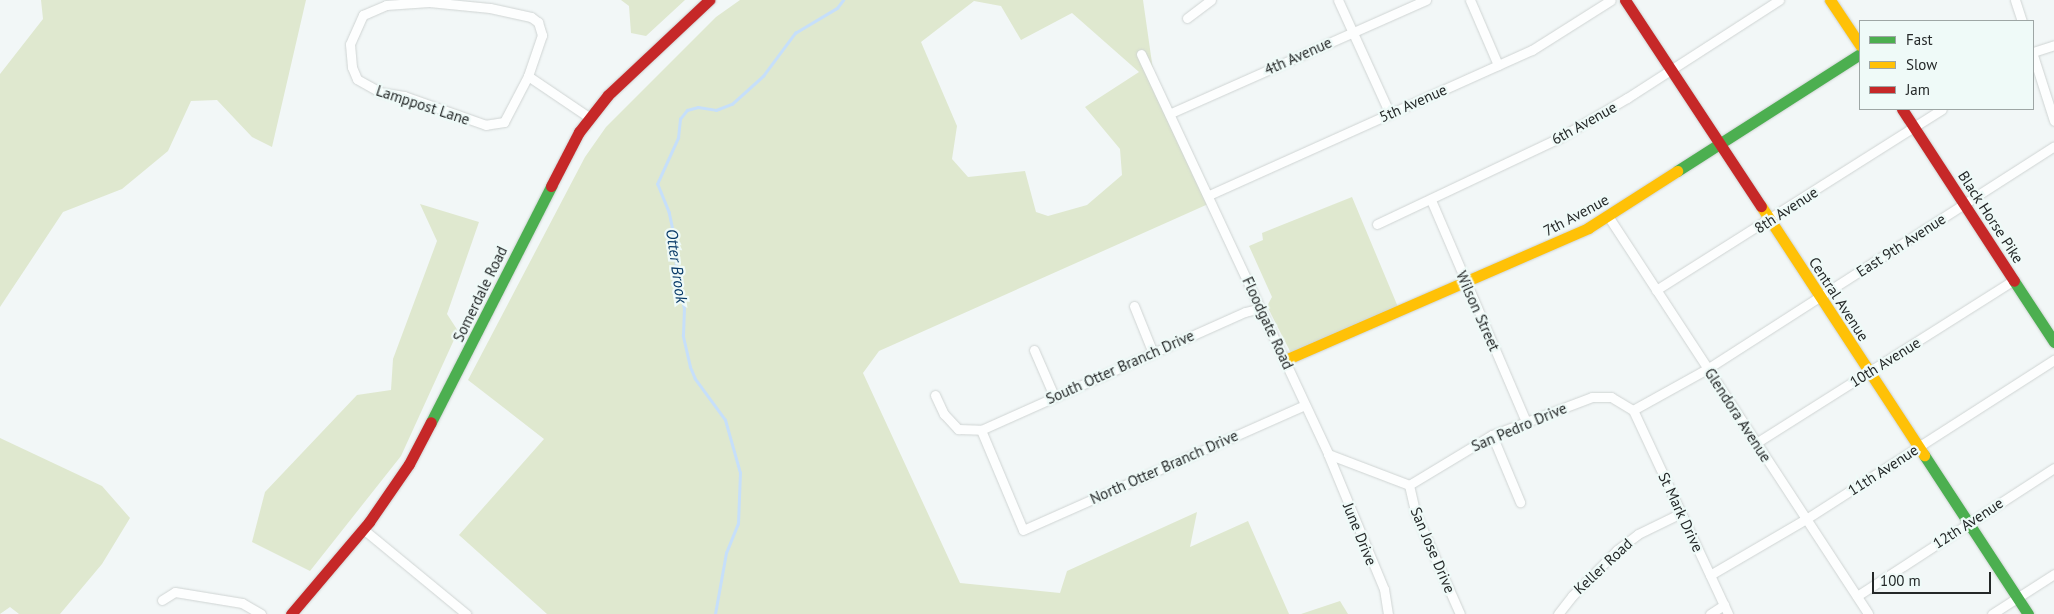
<!DOCTYPE html>
<style>
body{margin:0}
#map{position:relative;width:2054px;height:614px;overflow:hidden;background:#f2f7f7;font-family:"PT Sans",sans-serif}
div>[style]{position:absolute}
[style*='--x']{left:calc(var(--x)*1px);top:calc(var(--y)*1px);width:calc(var(--w)*1px);rotate:calc(var(--a)*1deg)}
.green>*{inset:0;background:#dfe8cf}
.stream>*{height:2.5px;margin:-1.25px;padding:0 1.25px;transform-origin:1.25px;border-radius:1.25px;background:#c6dffa}
.roads{filter:drop-shadow(0 0 1px #cfd4d3) drop-shadow(0 0 1px #cfd4d3)}
.street>*{height:9px;margin:-4.5px;padding:0 4.5px;transform-origin:4.5px;border-radius:4.5px;background:#fdfefe}
.fast>*{height:11px;margin:-5.5px;padding:0 5.5px;transform-origin:5.5px;border-radius:5.5px;background:#4caf50}
.slow>*{height:11px;margin:-5.5px;padding:0 5.5px;transform-origin:5.5px;border-radius:5.5px;background:#ffc107}
.jam>*{height:11px;margin:-5.5px;padding:0 5.5px;transform-origin:5.5px;border-radius:5.5px;background:#c62828}
span{translate:-50% -50%;white-space:nowrap;text-align:center;line-height:1.15;-webkit-text-stroke:4.5px #effaf8;paint-order:stroke}
.street-label{font-size:15px;color:#242828}
.water-label{font-size:16px;color:#083a68;font-style:italic}
.legend{position:absolute;left:1859px;top:20px;width:175px;height:90px;box-sizing:border-box;background:#effaf8;border:1px solid #9ea6a5;margin:0;padding:6px 9px;list-style:none;font-size:15px;color:#242828}
.legend li{display:flex;align-items:center;gap:10px;height:25px}
.legend b{width:25px;border:1px solid #9ea6a5}
.scale{position:absolute;left:1872px;top:572px;width:119px;height:22px;box-sizing:border-box;border:2px solid #242828;border-top:0;padding-left:6px;font-size:15px;line-height:18px;white-space:nowrap;color:#242828;-webkit-text-stroke:4px #effaf8;paint-order:stroke}
</style>
<div id="map">
<div class="green">
<div style="clip-path:polygon(41px 0,306px 0,272px 147px,252px 137px,217px 100px,191px 101px,168px 151px,122px 189px,63px 212px,0 307px,0 74px,43px 19px)"></div>
<div style="clip-path:polygon(621px 0,685px 0,646px 36px,631px 33px,629px 6px)"></div>
<div style="clip-path:polygon(evenodd,740px 0,1143px 0,1153px 70px,1215px 201px,879px 351px,863px 373px,960px 583px,1060px 593px,1067px 571px,1197px 512px,1190px 547px,1248px 521px,1289px 614px,547px 614px,459px 535px,544px 439px,468px 380px,585px 157px,606px 127px,716px 17px,740px 0,974px 1px,1001px 6px,1021px 40px,1072px 13px,1139px 72px,1085px 107px,1120px 149px,1122px 175px,1087px 205px,1048px 216px,1036px 212px,1025px 171px,968px 177px,952px 159px,957px 126px,921px 42px,974px 1px)"></div>
<div style="clip-path:polygon(1352px 197px,1398px 307px,1291px 353px,1267px 306px,1272px 297px,1249px 246px,1263px 240px,1262px 233px)"></div>
<div style="clip-path:polygon(420px 204px,479px 222px,447px 314px,458px 331px,401px 456px,310px 571px,252px 542px,265px 492px,357px 395px,391px 390px,393px 359px,437px 241px)"></div>
<div style="clip-path:polygon(0 438px,102px 486px,130px 518px,102px 564px,60px 614px,19px 614px,10px 607px,0 614px)"></div>
<div style="clip-path:polygon(1340px 601px,1348px 614px,1301px 614px)"></div>
</div>
<div class="stream">
<div style="--x:715;--y:614;--w:62;--a:-79.8"></div>
<div style="--x:726;--y:553;--w:31;--a:-68"></div>
<div style="--x:738;--y:524;--w:51;--a:-87.8"></div>
<div style="--x:740;--y:473;--w:55;--a:-105.8"></div>
<div style="--x:725;--y:420;--w:51;--a:-126.2"></div>
<div style="--x:695;--y:379;--w:13;--a:-113"></div>
<div style="--x:690;--y:367;--w:32;--a:-103"></div>
<div style="--x:683;--y:336;--w:27;--a:-88"></div>
<div style="--x:684;--y:309;--w:38;--a:-102"></div>
<div style="--x:676;--y:272;--w:30;--a:-92"></div>
<div style="--x:675;--y:242;--w:30;--a:-102"></div>
<div style="--x:669;--y:213;--w:31;--a:-112"></div>
<div style="--x:657;--y:184;--w:51;--a:-65.5"></div>
<div style="--x:678;--y:138;--w:19;--a:-84"></div>
<div style="--x:680;--y:119;--w:11;--a:-52"></div>
<div style="--x:687;--y:110;--w:11;--a:-15"></div>
<div style="--x:698;--y:107;--w:18;--a:9"></div>
<div style="--x:716;--y:110;--w:17;--a:-21"></div>
<div style="--x:732;--y:104;--w:42;--a:-42.1"></div>
<div style="--x:763;--y:76;--w:54;--a:-53.3"></div>
<div style="--x:795;--y:33;--w:49;--a:-30.8"></div>
<div style="--x:837;--y:8;--w:10;--a:-53"></div>
</div>
<div class="roads">
<div class="street">
<div style="--x:1338;--y:0;--w:125;--a:65.5"></div>
<div style="--x:1470;--y:0;--w:71;--a:66.7"></div>
<div style="--x:2015;--y:0;--w:22;--a:72"></div>
<div style="--x:429;--y:2;--w:61;--a:5.6"></div>
<div style="--x:490;--y:8;--w:42;--a:12.4"></div>
<div style="--x:531;--y:17;--w:9;--a:36"></div>
<div style="--x:538;--y:22;--w:14;--a:73"></div>
<div style="--x:542;--y:35;--w:43;--a:108.9"></div>
<div style="--x:528;--y:76;--w:52;--a:117.6"></div>
<div style="--x:504;--y:122;--w:18;--a:171"></div>
<div style="--x:486;--y:125;--w:87;--a:-160.5"></div>
<div style="--x:404;--y:96;--w:24;--a:-171"></div>
<div style="--x:380;--y:92;--w:26;--a:-151"></div>
<div style="--x:357;--y:79;--w:13;--a:-113"></div>
<div style="--x:352;--y:67;--w:23;--a:-95"></div>
<div style="--x:350;--y:44;--w:32;--a:-66"></div>
<div style="--x:363;--y:15;--w:25;--a:-23"></div>
<div style="--x:386;--y:5;--w:43;--a:-4"></div>
<div style="--x:1187;--y:18;--w:30;--a:-37"></div>
<div style="--x:2033;--y:52;--w:22;--a:-18"></div>
<div style="--x:1141;--y:54;--w:442;--a:64.9"></div>
<div style="--x:1328;--y:454;--w:87;--a:20.9"></div>
<div style="--x:2033;--y:55;--w:69;--a:72.3"></div>
<div style="--x:528;--y:76;--w:75;--a:34.1"></div>
<div style="--x:1171;--y:113;--w:279;--a:-23.9"></div>
<div style="--x:1209;--y:195;--w:354;--a:-24.2"></div>
<div style="--x:1532;--y:50;--w:93;--a:-32.3"></div>
<div style="--x:1431;--y:200;--w:241;--a:66.8"></div>
<div style="--x:1608;--y:216;--w:475;--a:56.8"></div>
<div style="--x:1377;--y:224;--w:201;--a:-25.3"></div>
<div style="--x:1559;--y:138;--w:79;--a:-30.5"></div>
<div style="--x:1627;--y:98;--w:181;--a:-32.8"></div>
<div style="--x:1656;--y:290;--w:338;--a:-32.3"></div>
<div style="--x:1134;--y:306;--w:51;--a:68"></div>
<div style="--x:1034;--y:350;--w:50;--a:66.5"></div>
<div style="--x:935;--y:395;--w:21;--a:65"></div>
<div style="--x:944;--y:414;--w:21;--a:47"></div>
<div style="--x:958;--y:429;--w:23;--a:2"></div>
<div style="--x:981;--y:430;--w:289;--a:-24.1"></div>
<div style="--x:1245;--y:312;--w:16;--a:-14"></div>
<div style="--x:1633;--y:410;--w:85;--a:-29"></div>
<div style="--x:1707;--y:369;--w:412;--a:-32.7"></div>
<div style="--x:1633;--y:410;--w:225;--a:65"></div>
<div style="--x:981;--y:430;--w:108;--a:67.2"></div>
<div style="--x:1023;--y:530;--w:308;--a:-23.9"></div>
<div style="--x:1492;--y:435;--w:73;--a:67.3"></div>
<div style="--x:1756;--y:443;--w:305;--a:-32.3"></div>
<div style="--x:1328;--y:454;--w:146;--a:67.5"></div>
<div style="--x:1384;--y:589;--w:25;--a:81"></div>
<div style="--x:1409;--y:485;--w:97;--a:-31.1"></div>
<div style="--x:1492;--y:435;--w:107;--a:-20.8"></div>
<div style="--x:1592;--y:397;--w:19;--a:0"></div>
<div style="--x:1611;--y:397;--w:26;--a:31"></div>
<div style="--x:1409;--y:485;--w:28;--a:77"></div>
<div style="--x:1415;--y:512;--w:111;--a:66.2"></div>
<div style="--x:363;--y:529;--w:134;--a:39.5"></div>
<div style="--x:1710;--y:575;--w:111;--a:-30.3"></div>
<div style="--x:1806;--y:519;--w:295;--a:-32.7"></div>
<div style="--x:1857;--y:596;--w:235;--a:-33"></div>
<div style="--x:162;--y:600;--w:15;--a:-32"></div>
<div style="--x:175;--y:592;--w:68;--a:9.3"></div>
<div style="--x:242;--y:603;--w:22;--a:30"></div>
<div style="--x:1558;--y:614;--w:23;--a:-52"></div>
<div style="--x:1572;--y:596;--w:64;--a:-45.6"></div>
<div style="--x:1617;--y:550;--w:26;--a:-37"></div>
<div style="--x:1638;--y:534;--w:48;--a:-26"></div>
<div style="--x:1710;--y:614;--w:17;--a:-33"></div>
<div style="--x:1992;--y:614;--w:74;--a:-32.8"></div>
</div>
<div class="fast">
<div style="--x:1677;--y:171;--w:217;--a:-32.6"></div>
<div style="--x:2014;--y:281;--w:73;--a:56.7"></div>
<div style="--x:431;--y:422;--w:265;--a:-63"></div>
<div style="--x:1924;--y:455;--w:190;--a:56.8"></div>
</div>
<div class="slow">
<div style="--x:1830;--y:0;--w:54;--a:56.3"></div>
<div style="--x:1761;--y:206;--w:298;--a:56.8"></div>
<div style="--x:1285;--y:360;--w:331;--a:-23.5"></div>
<div style="--x:1588;--y:228;--w:106;--a:-32.6"></div>
</div>
<div class="jam">
<div style="--x:1625;--y:0;--w:247;--a:56.6"></div>
<div style="--x:1902;--y:109;--w:205;--a:56.9"></div>
<div style="--x:551;--y:186;--w:61;--a:-62.6"></div>
<div style="--x:579;--y:132;--w:47;--a:-51.9"></div>
<div style="--x:608;--y:95;--w:139;--a:-43.2"></div>
<div style="--x:291;--y:614;--w:121;--a:-49.7"></div>
<div style="--x:369;--y:522;--w:70;--a:-55.4"></div>
<div style="--x:409;--y:464;--w:47;--a:-62.4"></div>
</div>
</div>
<div class="street-label">
<span style="left:1298px;top:56px;rotate:-24deg">4th Avenue</span>
<span style="left:1413px;top:103px;rotate:-24deg">5th Avenue</span>
<span style="left:423px;top:105px;rotate:18deg">Lamppost Lane</span>
<span style="left:1584px;top:123px;rotate:-29deg">6th Avenue</span>
<span style="left:1786px;top:210px;rotate:-33deg">8th Avenue</span>
<span style="left:1576px;top:215px;rotate:-28deg">7th Avenue</span>
<span style="left:1991px;top:217px;rotate:57deg">Black Horse Pike</span>
<span style="left:1901px;top:245px;rotate:-33deg">East 9th Avenue</span>
<span style="left:480px;top:294px;rotate:-64deg">Somerdale Road</span>
<span style="left:1839px;top:299px;rotate:57deg">Central Avenue</span>
<span style="left:1478px;top:311px;rotate:66deg">Wilson Street</span>
<span style="left:1268px;top:323px;rotate:65deg">Floodgate Road</span>
<span style="left:1885px;top:362px;rotate:-32deg">10th Avenue</span>
<span style="left:1120px;top:367px;rotate:-24deg">South Otter Branch Drive</span>
<span style="left:1738px;top:415px;rotate:57deg">Glendora Avenue</span>
<span style="left:1519px;top:427px;rotate:-23deg">San Pedro Drive</span>
<span style="left:1164px;top:467px;rotate:-24deg">North Otter Branch Drive</span>
<span style="left:1883px;top:470px;rotate:-33deg">11th Avenue</span>
<span style="left:1681px;top:512px;rotate:65deg">St Mark Drive</span>
<span style="left:1968px;top:523px;rotate:-33deg">12th Avenue</span>
<span style="left:1360px;top:534px;rotate:68deg">June Drive</span>
<span style="left:1433px;top:550px;rotate:67deg">San Jose Drive</span>
<span style="left:1603px;top:566px;rotate:-43deg">Keller Road</span>
</div>
<div class="water-label">
<span style="left:677px;top:266px;rotate:82deg">Otter Brook</span>
</div>
<ul class="legend">
<li><b style="height:6px;background:#4caf50"></b>Fast</li>
<li><b style="height:6px;background:#ffc107"></b>Slow</li>
<li><b style="height:6px;background:#c62828"></b>Jam</li>
</ul>
<div class="scale">100 m</div>
</div>
